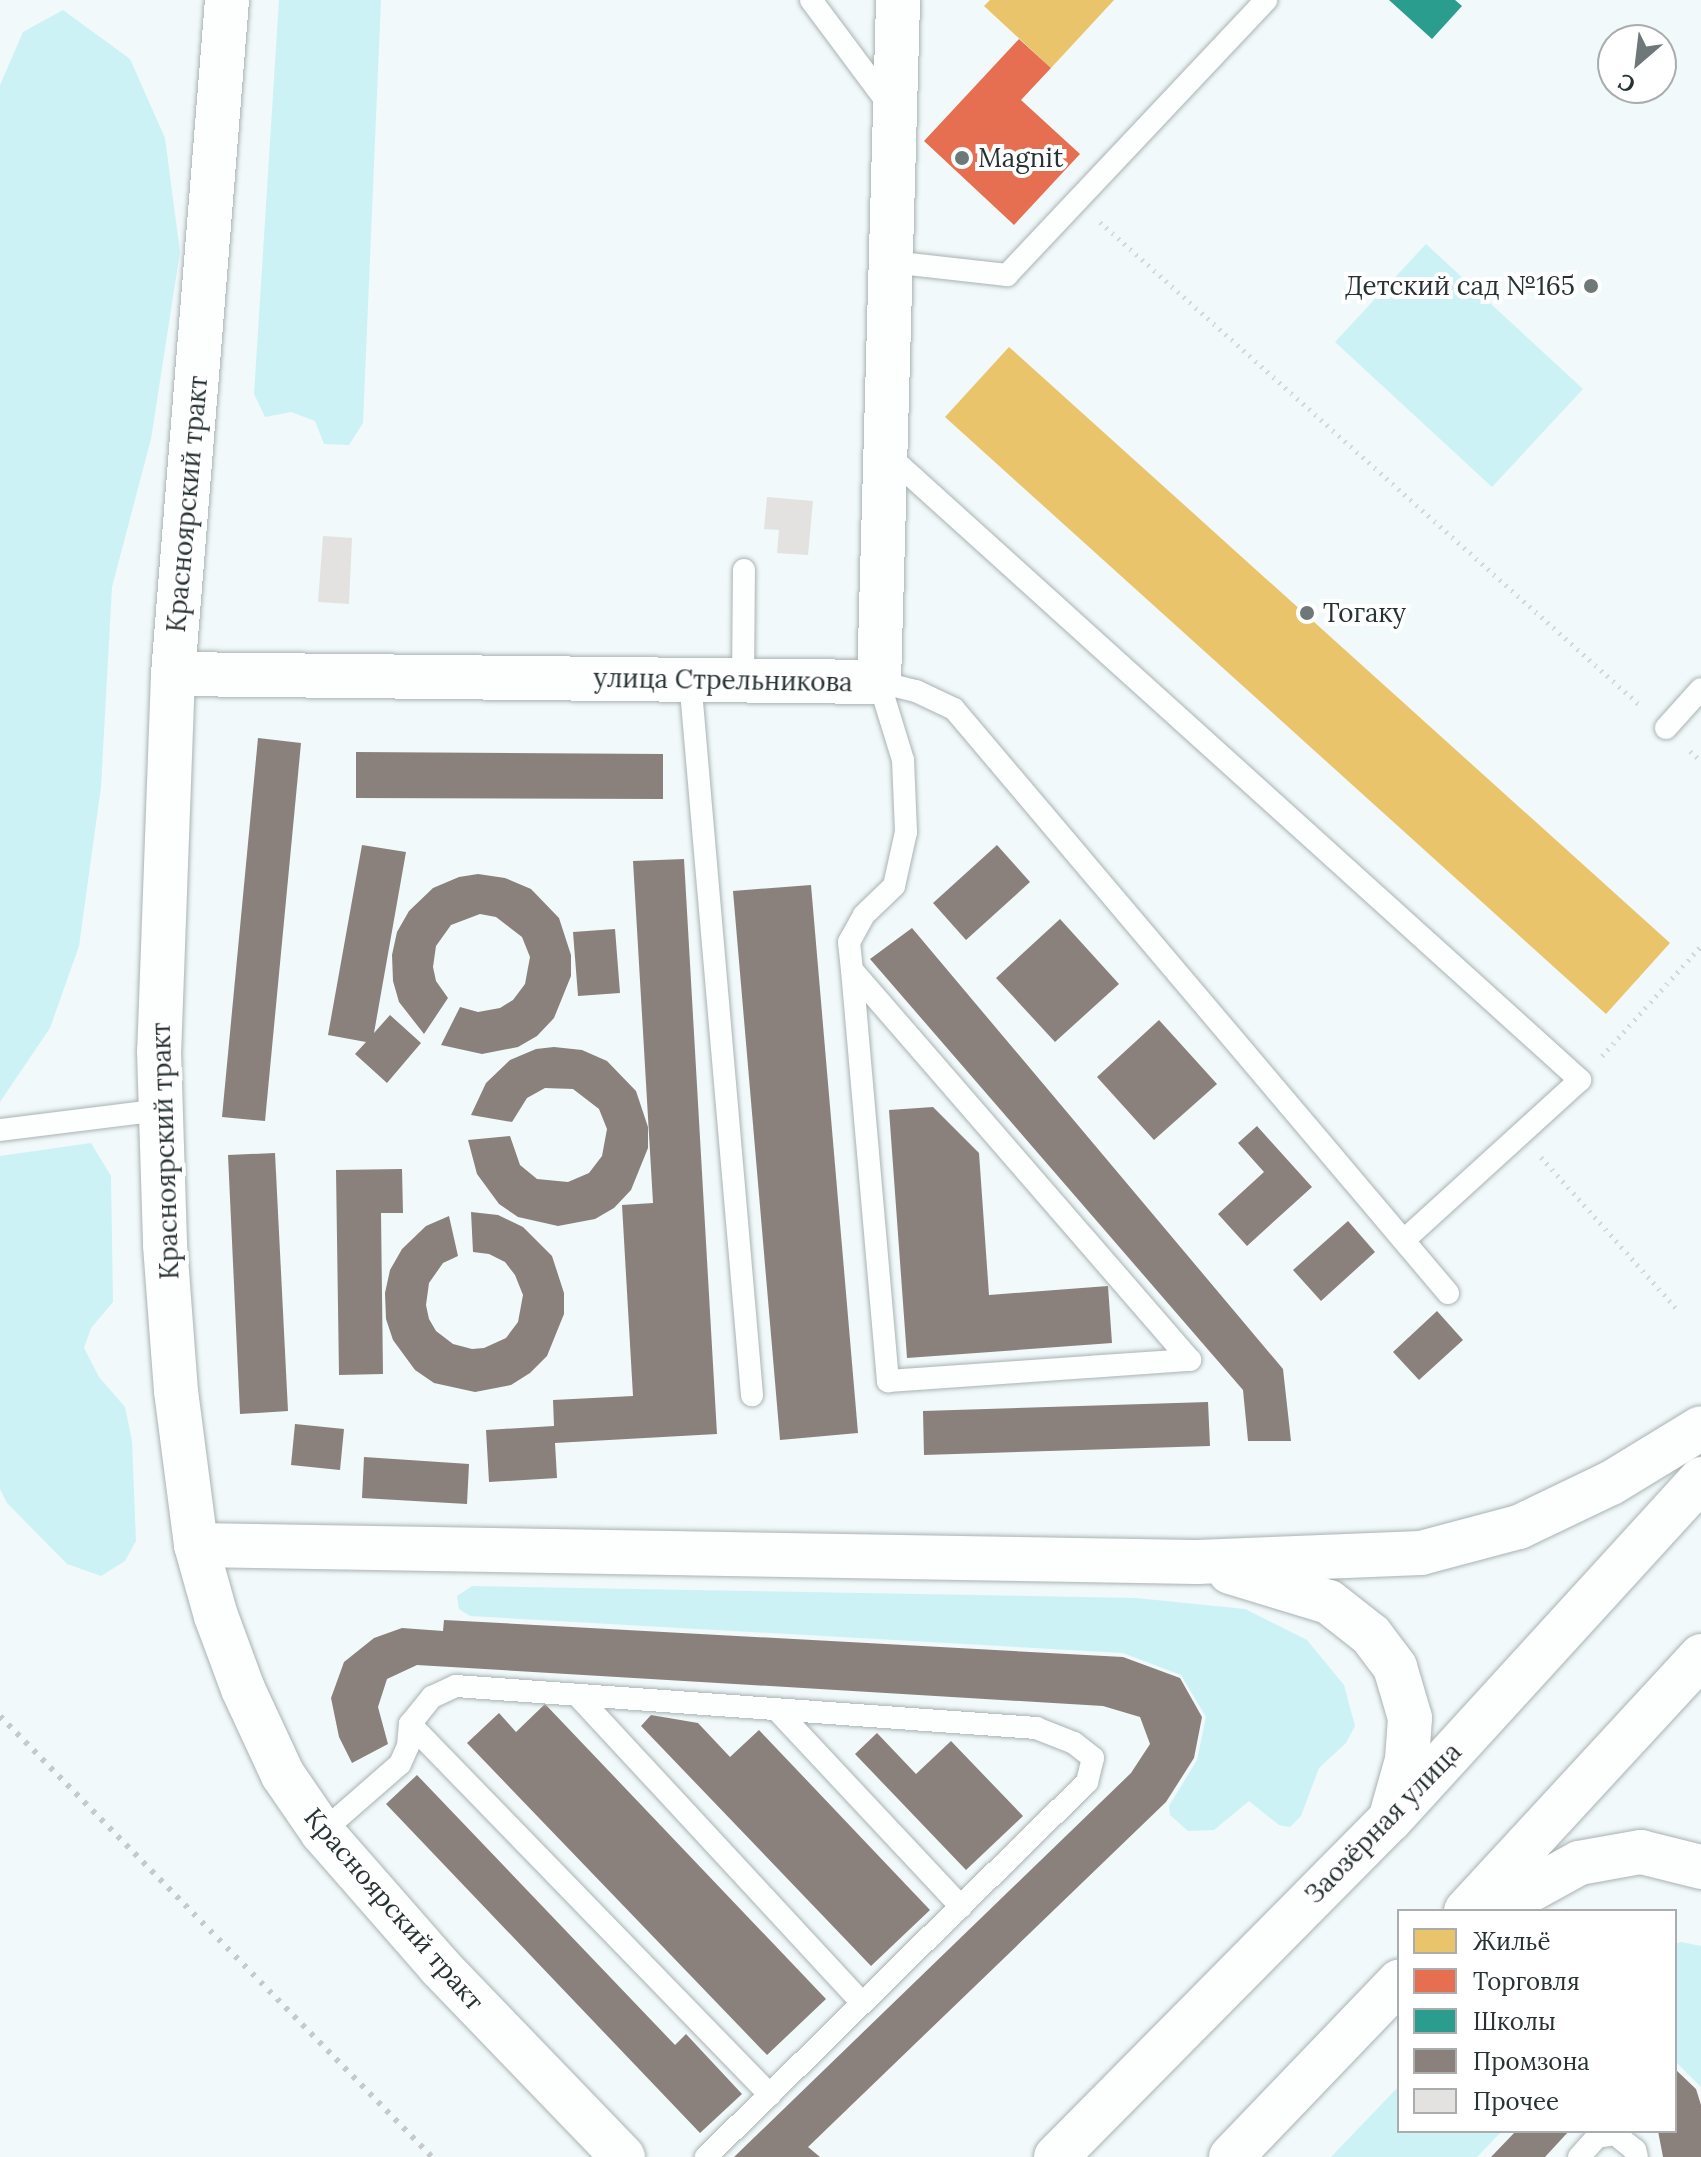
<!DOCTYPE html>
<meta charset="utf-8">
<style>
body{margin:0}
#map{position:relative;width:1701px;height:2157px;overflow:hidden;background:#f1f9fa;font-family:Lora,serif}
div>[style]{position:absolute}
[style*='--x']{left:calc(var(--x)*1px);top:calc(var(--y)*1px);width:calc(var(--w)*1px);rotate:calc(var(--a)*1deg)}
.green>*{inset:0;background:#ccf2f6}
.homes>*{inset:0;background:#e9c46a}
.shops>*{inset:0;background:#e76f51}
.schools>*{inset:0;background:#2a9d8f}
.industry>*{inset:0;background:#8a817c}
.building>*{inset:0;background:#e3e2e0}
.path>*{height:5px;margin-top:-2.5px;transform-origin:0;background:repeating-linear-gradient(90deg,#d6d9d9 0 2px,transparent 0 8px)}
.roads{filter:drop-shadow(0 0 2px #aab2b2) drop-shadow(0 0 2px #aab2b2)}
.lane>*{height:22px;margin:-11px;padding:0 11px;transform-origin:11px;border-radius:11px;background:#fdfefe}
.street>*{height:44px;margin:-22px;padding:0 22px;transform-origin:22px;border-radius:22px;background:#fdfefe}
.secondary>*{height:44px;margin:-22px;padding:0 22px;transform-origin:22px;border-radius:22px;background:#fdfefe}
.rail>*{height:6px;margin-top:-3px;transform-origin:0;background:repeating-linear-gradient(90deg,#c7caca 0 4px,transparent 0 12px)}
.dots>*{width:22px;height:22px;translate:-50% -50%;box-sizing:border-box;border:4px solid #fff;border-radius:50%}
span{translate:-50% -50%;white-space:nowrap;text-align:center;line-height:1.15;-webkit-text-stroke:8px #fff;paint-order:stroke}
.poi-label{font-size:26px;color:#273233}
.left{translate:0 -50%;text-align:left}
.right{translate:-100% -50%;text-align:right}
.street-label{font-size:26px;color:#273233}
.legend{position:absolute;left:1397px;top:1909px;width:280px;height:224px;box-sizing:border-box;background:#fff;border:2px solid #a9adad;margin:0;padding:10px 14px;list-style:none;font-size:24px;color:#273233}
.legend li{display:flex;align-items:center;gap:16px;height:40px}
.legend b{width:40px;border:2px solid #a9adad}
.north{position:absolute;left:1597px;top:24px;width:80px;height:80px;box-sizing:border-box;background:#fff;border:2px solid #a9adad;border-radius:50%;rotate:208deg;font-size:22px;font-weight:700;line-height:32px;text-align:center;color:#273233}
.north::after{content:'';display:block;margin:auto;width:28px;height:36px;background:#6e7879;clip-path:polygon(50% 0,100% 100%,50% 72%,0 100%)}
</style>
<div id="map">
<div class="green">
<div style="clip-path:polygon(279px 0,381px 0,363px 423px,349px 445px,324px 444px,315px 421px,291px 412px,265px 417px,254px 394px)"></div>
<div style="clip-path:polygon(63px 10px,130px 59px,165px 138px,180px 252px,151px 439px,112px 587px,101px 787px,79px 946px,50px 1028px,0 1102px,0 85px,23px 32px)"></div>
<div style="clip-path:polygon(1426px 244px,1583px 389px,1492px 487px,1335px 342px)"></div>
<div style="clip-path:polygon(91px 1143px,111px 1176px,113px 1302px,91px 1328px,84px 1348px,99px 1377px,125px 1407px,132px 1441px,136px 1541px,125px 1561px,101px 1576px,67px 1564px,7px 1503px,0 1489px,0 1156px)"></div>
<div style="clip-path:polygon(472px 1586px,1136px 1598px,1245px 1609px,1307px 1640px,1344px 1685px,1355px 1726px,1346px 1743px,1319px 1768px,1301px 1816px,1290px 1827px,1279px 1825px,1249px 1801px,1214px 1830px,1188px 1831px,1170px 1815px,1169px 1806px,1197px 1760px,1206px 1717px,1181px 1675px,1123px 1653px,470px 1616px,459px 1609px,457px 1596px)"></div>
<div style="clip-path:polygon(1681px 1942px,1701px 1946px,1701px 2087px,1675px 2061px,1675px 1944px)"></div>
<div style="clip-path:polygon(1399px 2086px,1399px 2131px,1502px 2131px,1477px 2157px,1331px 2157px)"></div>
</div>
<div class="homes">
<div style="clip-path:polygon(990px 0,1114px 0,1051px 68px,984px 6px)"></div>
<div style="clip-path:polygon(1009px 347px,1670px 943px,1606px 1014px,945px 417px)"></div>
</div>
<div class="shops">
<div style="clip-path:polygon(1019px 39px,1051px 68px,1021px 100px,1080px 154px,1014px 225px,924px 141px)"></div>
</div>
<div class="schools">
<div style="clip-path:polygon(1389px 0,1455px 0,1462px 6px,1432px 39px)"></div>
</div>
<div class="industry">
<div style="clip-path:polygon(258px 738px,301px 743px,265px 1121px,222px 1117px)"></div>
<div style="clip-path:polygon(356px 752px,663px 754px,663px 799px,356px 798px)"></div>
<div style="clip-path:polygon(362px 845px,406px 852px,374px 1033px,390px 1015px,421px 1043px,387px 1083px,355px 1054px,366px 1042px,328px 1035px)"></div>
<div style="clip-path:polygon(997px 845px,1030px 882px,966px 940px,933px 903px)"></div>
<div style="clip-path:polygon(684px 859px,717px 1434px,555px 1443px,557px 1478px,489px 1482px,486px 1430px,554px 1426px,553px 1400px,633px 1396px,622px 1205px,653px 1203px,633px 861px)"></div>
<div style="clip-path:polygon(478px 874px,505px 878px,531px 889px,559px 918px,571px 955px,571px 976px,554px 1018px,537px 1036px,518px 1047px,482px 1054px,441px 1045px,460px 1007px,478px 1012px,500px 1008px,513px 1000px,525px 984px,530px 957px,522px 937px,496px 917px,480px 914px,451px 925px,436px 946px,433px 967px,436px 981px,448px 998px,424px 1034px,399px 1002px,393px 981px,392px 955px,397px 932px,409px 911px,433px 888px,459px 877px)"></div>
<div style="clip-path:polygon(811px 885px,858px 1433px,780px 1440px,733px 891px)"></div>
<div style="clip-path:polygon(1060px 919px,1119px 984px,1055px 1042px,996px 978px)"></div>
<div style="clip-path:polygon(912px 928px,1283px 1369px,1291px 1441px,1248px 1441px,1243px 1390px,870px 959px)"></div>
<div style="clip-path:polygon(615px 929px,620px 993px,578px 996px,573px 932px)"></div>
<div style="clip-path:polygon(1159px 1020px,1217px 1084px,1154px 1140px,1097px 1077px)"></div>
<div style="clip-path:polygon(554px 1047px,582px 1050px,607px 1061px,636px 1091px,648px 1127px,648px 1148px,631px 1190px,614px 1208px,595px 1219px,558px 1226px,518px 1217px,499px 1204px,477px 1174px,468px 1140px,510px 1136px,520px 1165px,537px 1179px,568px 1182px,589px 1173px,602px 1156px,607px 1129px,599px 1109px,573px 1089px,545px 1088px,527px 1098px,512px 1122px,471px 1115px,486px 1083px,510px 1060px,536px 1049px)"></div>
<div style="clip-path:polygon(933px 1107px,979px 1153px,989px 1295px,1108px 1286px,1112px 1343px,907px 1358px,889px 1110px)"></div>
<div style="clip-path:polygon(1257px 1126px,1312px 1187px,1247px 1246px,1218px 1214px,1264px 1172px,1238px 1143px)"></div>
<div style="clip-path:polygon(275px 1153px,288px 1411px,240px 1414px,228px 1155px)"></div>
<div style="clip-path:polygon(402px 1169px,403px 1213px,381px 1213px,383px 1374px,339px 1375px,336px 1170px)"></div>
<div style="clip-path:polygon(471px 1212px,498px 1215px,523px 1227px,552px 1256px,564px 1293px,564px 1314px,547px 1356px,530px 1373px,511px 1385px,475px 1392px,434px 1383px,415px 1370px,393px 1340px,386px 1319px,385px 1293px,390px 1270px,402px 1249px,426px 1226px,449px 1216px,458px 1256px,443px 1263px,429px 1283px,426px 1305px,429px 1319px,436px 1331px,453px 1344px,472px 1349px,484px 1348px,506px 1338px,518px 1322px,523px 1295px,515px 1275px,505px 1262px,489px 1254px,473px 1252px)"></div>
<div style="clip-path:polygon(1348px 1221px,1375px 1252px,1321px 1301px,1293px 1270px)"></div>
<div style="clip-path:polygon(1437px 1311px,1463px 1340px,1419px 1380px,1393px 1352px)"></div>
<div style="clip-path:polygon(1208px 1402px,1210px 1446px,924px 1455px,923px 1411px)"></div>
<div style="clip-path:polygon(295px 1424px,344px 1429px,340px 1470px,291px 1465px)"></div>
<div style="clip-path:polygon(364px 1457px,469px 1464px,467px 1504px,362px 1498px)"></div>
<div style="clip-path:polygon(444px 1620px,1123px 1657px,1180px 1678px,1202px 1717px,1194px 1758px,1166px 1802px,808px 2147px,820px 2157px,734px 2157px,1131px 1773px,1150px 1744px,1140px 1717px,1103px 1706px,417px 1665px,387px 1679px,378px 1707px,388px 1744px,352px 1763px,339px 1737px,331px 1698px,344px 1662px,374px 1638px,402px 1628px,443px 1631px)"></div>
<div style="clip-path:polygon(545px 1704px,826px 1999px,767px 2055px,467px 1743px,499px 1713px,516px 1732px)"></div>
<div style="clip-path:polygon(651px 1715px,698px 1723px,730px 1757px,759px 1730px,930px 1910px,871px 1966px,641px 1726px)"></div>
<div style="clip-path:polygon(877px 1733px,916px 1774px,951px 1741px,1023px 1816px,966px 1870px,855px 1754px)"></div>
<div style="clip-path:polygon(417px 1775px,675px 2045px,686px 2034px,742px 2094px,700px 2133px,386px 1804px)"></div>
<div style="clip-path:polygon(1675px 2069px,1696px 2089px,1701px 2105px,1701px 2157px,1663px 2157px,1658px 2131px,1675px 2131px)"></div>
<div style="clip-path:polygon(1516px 2131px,1569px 2131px,1545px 2157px,1491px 2157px)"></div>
</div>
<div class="building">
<div style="clip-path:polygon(767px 497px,813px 501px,808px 555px,777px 553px,779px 530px,764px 529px)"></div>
<div style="clip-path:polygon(323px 536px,352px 538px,349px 604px,318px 602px)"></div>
</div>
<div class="path">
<div style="--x:1100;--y:222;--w:726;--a:41.82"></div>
<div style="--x:1690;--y:751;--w:15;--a:42"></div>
<div style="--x:1602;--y:1056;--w:148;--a:-48"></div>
<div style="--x:1541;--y:1157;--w:204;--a:48.2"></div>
</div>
<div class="roads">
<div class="lane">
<div style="--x:811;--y:0;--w:132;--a:53.3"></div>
<div style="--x:891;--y:262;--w:117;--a:6.4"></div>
<div style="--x:1007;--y:275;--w:378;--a:-46.7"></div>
<div style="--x:887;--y:454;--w:934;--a:42.09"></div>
<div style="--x:1580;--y:1080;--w:238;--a:137.7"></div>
<div style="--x:690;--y:679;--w:719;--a:85.05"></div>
<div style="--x:743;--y:680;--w:110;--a:-89.5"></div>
<div style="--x:879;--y:682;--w:38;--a:14"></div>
<div style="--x:916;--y:691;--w:42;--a:25.3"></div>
<div style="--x:954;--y:709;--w:765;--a:49.77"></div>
<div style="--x:879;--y:682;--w:82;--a:72.9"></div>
<div style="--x:903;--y:760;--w:72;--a:87.6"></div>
<div style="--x:906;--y:832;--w:55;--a:102.5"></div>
<div style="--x:894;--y:886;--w:42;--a:136"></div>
<div style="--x:864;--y:915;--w:31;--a:119"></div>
<div style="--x:849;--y:942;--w:28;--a:84"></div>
<div style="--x:852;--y:970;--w:516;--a:49.09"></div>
<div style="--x:1666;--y:728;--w:52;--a:-48.1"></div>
<div style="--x:852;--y:970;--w:413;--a:85"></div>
<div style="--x:888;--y:1381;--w:303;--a:-4"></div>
<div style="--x:0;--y:1130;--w:162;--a:-7.1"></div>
<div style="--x:577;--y:1695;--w:420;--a:47.2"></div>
<div style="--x:776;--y:1709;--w:271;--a:46.9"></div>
<div style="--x:410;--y:1724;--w:517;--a:45.86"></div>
<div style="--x:322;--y:1832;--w:103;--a:-41.1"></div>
<div style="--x:400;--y:1764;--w:20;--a:-66"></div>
<div style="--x:408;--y:1746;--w:22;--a:-85"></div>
<div style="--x:410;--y:1724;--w:35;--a:-51"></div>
<div style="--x:432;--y:1697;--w:26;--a:-25"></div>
<div style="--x:456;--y:1686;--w:582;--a:4.14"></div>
<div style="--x:1036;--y:1728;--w:41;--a:21.5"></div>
<div style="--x:1074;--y:1743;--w:24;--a:38"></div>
<div style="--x:1093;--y:1758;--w:25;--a:104"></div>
<div style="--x:1087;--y:1782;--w:535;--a:135.45"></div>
<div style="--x:1579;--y:2157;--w:27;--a:-48"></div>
<div style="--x:1597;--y:2137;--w:18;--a:-9"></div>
<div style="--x:1615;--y:2134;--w:26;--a:39"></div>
<div style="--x:1635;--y:2150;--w:7;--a:74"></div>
</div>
<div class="street">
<div style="--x:173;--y:674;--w:706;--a:0.65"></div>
<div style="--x:879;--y:682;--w:682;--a:-88.4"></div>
</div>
<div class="secondary">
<div style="--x:227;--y:0;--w:676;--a:94.58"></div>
<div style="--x:173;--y:674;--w:377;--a:92.1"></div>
<div style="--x:159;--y:1051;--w:194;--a:88.2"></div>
<div style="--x:165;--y:1245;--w:146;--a:85.7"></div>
<div style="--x:176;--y:1391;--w:155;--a:82.6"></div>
<div style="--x:196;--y:1545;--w:74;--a:74.3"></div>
<div style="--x:216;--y:1616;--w:78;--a:69.7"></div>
<div style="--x:243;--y:1689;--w:95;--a:65.1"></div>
<div style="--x:283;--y:1775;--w:69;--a:55.6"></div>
<div style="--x:322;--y:1832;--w:179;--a:48.8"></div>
<div style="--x:440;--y:1967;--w:264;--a:46.1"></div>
<div style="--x:196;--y:1545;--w:1001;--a:0.97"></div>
<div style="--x:1197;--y:1562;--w:224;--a:-2.3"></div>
<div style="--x:1421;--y:1553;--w:101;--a:-14.9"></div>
<div style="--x:1519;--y:1527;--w:102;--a:-25.6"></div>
<div style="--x:1611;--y:1483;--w:105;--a:-31.4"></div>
<div style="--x:1230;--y:1572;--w:103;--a:16.9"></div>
<div style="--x:1329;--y:1602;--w:53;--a:38.2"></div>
<div style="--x:1371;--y:1635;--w:40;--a:53"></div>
<div style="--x:1395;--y:1667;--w:53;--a:73.6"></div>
<div style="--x:1410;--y:1718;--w:42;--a:94.1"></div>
<div style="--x:1407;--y:1760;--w:55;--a:105.8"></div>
<div style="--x:1466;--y:1911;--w:347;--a:-47.3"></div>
<div style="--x:1492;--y:1911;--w:99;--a:-28.9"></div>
<div style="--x:1579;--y:1863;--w:63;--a:-10.1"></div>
<div style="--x:1641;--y:1852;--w:62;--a:14"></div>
<div style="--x:1056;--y:2157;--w:474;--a:-45.3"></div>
<div style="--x:1390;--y:1820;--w:462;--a:-47.6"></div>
<div style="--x:1231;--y:2157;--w:243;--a:-46.2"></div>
</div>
</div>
<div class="rail">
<div style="--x:0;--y:1716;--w:617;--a:45.59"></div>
</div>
<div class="dots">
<div style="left:962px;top:158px;background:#6e7879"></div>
<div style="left:1591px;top:286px;background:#6e7879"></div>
<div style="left:1307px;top:613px;background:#6e7879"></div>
</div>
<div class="poi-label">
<span class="left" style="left:978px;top:158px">Magnit</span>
<span class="right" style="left:1575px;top:286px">Детский сад №165</span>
<span class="left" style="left:1323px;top:613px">Тогаку</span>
</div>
<div class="street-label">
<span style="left:187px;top:504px;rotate:-85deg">Красноярский тракт</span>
<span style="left:723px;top:680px;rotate:1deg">улица Стрельникова</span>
<span style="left:165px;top:1151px;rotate:-92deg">Красноярский тракт</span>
<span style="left:1383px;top:1823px;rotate:-46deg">Заозёрная улица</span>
<span style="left:394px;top:1909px;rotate:49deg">Красноярский тракт</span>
</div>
<ul class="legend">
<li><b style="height:22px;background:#e9c46a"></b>Жильё</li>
<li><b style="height:22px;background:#e76f51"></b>Торговля</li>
<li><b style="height:22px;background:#2a9d8f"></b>Школы</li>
<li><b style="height:22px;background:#8a817c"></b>Промзона</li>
<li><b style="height:22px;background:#e3e2e0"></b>Прочее</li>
</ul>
<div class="north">С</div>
</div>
